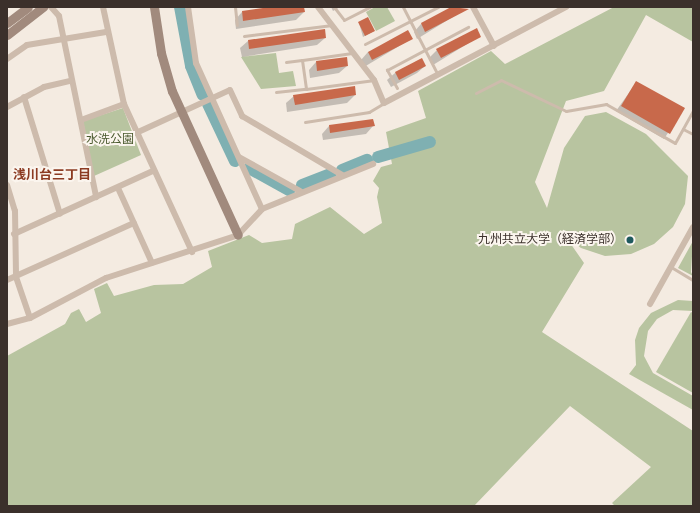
<!DOCTYPE html>
<meta charset="utf-8">
<style>
body{margin:0}
#map{position:relative;width:700px;height:513px;overflow:hidden;background:#f4ebe1;font-family:"Fira Sans","Noto Sans JP",sans-serif}
div>[style]{position:absolute}
[style*='--x']{left:calc(var(--x)*1px);top:calc(var(--y)*1px);width:calc(var(--w)*1px);rotate:calc(var(--a)*1deg)}
.green>*{inset:0;background:#b8c4a0}
.shadow>*{inset:0;background:#0003}
.river>*{height:12px;margin:-6px;padding:0 6px;transform-origin:6px;border-radius:6px;background:#7fb0b2}
.building>*{inset:0;background:#c8694b}
.lane>*{height:3px;margin:-1.5px;padding:0 1.5px;transform-origin:1.5px;border-radius:1.5px;background:#cdbbac}
.street>*{height:6px;margin:-3px;padding:0 3px;transform-origin:3px;border-radius:3px;background:#cdbbac}
.secondary>*{height:9px;margin:-4.5px;padding:0 4.5px;transform-origin:4.5px;border-radius:4.5px;background:#a18a7d}
.dots>*{width:11px;height:11px;translate:-50% -50%;box-sizing:border-box;border:2px solid #fbf5ee;border-radius:50%}
span{translate:-50% -50%;white-space:nowrap;text-align:center;line-height:1.15;-webkit-text-stroke:4px #fbf5ee;paint-order:stroke}
.park-label{font-size:12px;color:#4a5a2e}
.poi-label{font-size:12px;color:#3b302b}
.right{translate:-100% -50%;text-align:right}
.neighbourhood-label{font-size:13px;color:#8c3b22;font-weight:700}
.frame{position:absolute;inset:0;border:8px solid #3b302b;pointer-events:none}
</style>
<div id="map">
<div class="green">
<div style="clip-path:polygon(375px 7px,387px 7px,395px 21px,376px 31px,366px 12px)"></div>
<div style="clip-path:polygon(614px 7px,693px 7px,693px 42px,646px 15px,604px 91px,566px 101px,535px 182px,547px 208px,564px 148px,585px 116px,606px 112px,646px 134px,688px 176px,685px 204px,673px 227px,654px 244px,631px 254px,605px 256px,581px 248px,566px 237px,584px 263px,542px 332px,693px 431px,693px 506px,615px 506px,612px 503px,651px 467px,570px 406px,474px 506px,7px 506px,7px 356px,65px 324px,71px 313px,79px 309px,86px 322px,101px 313px,94px 289px,107px 283px,114px 296px,154px 285px,183px 284px,212px 267px,208px 251px,249px 235px,262px 243px,292px 239px,295px 224px,330px 207px,364px 234px,382px 223px,377px 197px,379px 188px,373px 181px,381px 167px,392px 164px,386px 132px,426px 118px,418px 91px,491px 51px,505px 64px)"></div>
<div style="clip-path:polygon(276px 53px,279px 73px,293px 71px,296px 86px,261px 89px,241px 57px)"></div>
<div style="clip-path:polygon(123px 108px,141px 155px,94px 176px,83px 121px)"></div>
<div style="clip-path:polygon(693px 241px,691px 272px,693px 276px,678px 268px)"></div>
<div style="clip-path:polygon(678px 300px,693px 301px,693px 311px,673px 310px,657px 319px,648px 331px,644px 356px,653px 373px,693px 396px,693px 410px,629px 374px,636px 365px,635px 340px,639px 328px,651px 313px)"></div>
<div style="clip-path:polygon(691px 312px,693px 313px,693px 393px,656px 372px)"></div>
</div>
<div class="shadow">
<div style="clip-path:polygon(277px 7px,303px 7px,304px 12px,296px 20px,236px 29px,235px 20px,242px 12px)"></div>
<div style="clip-path:polygon(331px 7px,340px 7px,333px 11px)"></div>
<div style="clip-path:polygon(453px 7px,464px 10px,417px 39px,414px 32px,421px 24px)"></div>
<div style="clip-path:polygon(359px 23px,374px 31px,363px 37px)"></div>
<div style="clip-path:polygon(324px 30px,325px 38px,317px 45px,242px 57px,240px 48px,248px 41px)"></div>
<div style="clip-path:polygon(480px 36px,433px 65px,429px 58px,437px 50px)"></div>
<div style="clip-path:polygon(411px 39px,364px 67px,361px 60px,368px 52px)"></div>
<div style="clip-path:polygon(421px 59px,425px 66px,417px 73px,391px 87px,387px 80px,395px 73px)"></div>
<div style="clip-path:polygon(316px 62px,347px 66px,339px 73px,310px 78px,309px 70px)"></div>
<div style="clip-path:polygon(636px 83px,684px 108px,664px 139px,616px 111px)"></div>
<div style="clip-path:polygon(355px 95px,347px 103px,287px 112px,286px 103px,294px 96px)"></div>
<div style="clip-path:polygon(329px 126px,373px 126px,366px 134px,323px 140px,322px 134px)"></div>
</div>
<div class="river">
<div style="--x:180;--y:7;--w:60;--a:79.4"></div>
<div style="--x:191;--y:66;--w:31;--a:68"></div>
<div style="--x:208;--y:104;--w:63;--a:64.7"></div>
<div style="--x:378;--y:157;--w:54;--a:-16.1"></div>
<div style="--x:249;--y:168;--w:46;--a:28.8"></div>
<div style="--x:342;--y:170;--w:27;--a:-22"></div>
<div style="--x:302;--y:185;--w:31;--a:-21"></div>
</div>
<div class="building">
<div style="clip-path:polygon(270px 7px,304px 7px,305px 12px,243px 21px,242px 11px)"></div>
<div style="clip-path:polygon(451px 7px,469px 9px,425px 32px,421px 23px)"></div>
<div style="clip-path:polygon(368px 17px,375px 31px,365px 36px,358px 22px)"></div>
<div style="clip-path:polygon(477px 28px,481px 37px,441px 58px,436px 49px)"></div>
<div style="clip-path:polygon(325px 29px,326px 38px,249px 49px,248px 40px)"></div>
<div style="clip-path:polygon(408px 30px,413px 39px,372px 60px,368px 52px)"></div>
<div style="clip-path:polygon(347px 57px,348px 66px,317px 71px,316px 61px)"></div>
<div style="clip-path:polygon(422px 58px,426px 66px,399px 80px,395px 72px)"></div>
<div style="clip-path:polygon(636px 81px,685px 108px,670px 134px,621px 106px)"></div>
<div style="clip-path:polygon(355px 86px,356px 95px,295px 105px,293px 95px)"></div>
<div style="clip-path:polygon(373px 119px,375px 126px,330px 133px,329px 125px)"></div>
</div>
<div class="lane">
<div style="--x:235;--y:7;--w:18;--a:84"></div>
<div style="--x:334;--y:7;--w:16;--a:52"></div>
<div style="--x:344;--y:20;--w:29;--a:-27"></div>
<div style="--x:403;--y:7;--w:76;--a:62.8"></div>
<div style="--x:244;--y:36;--w:89;--a:-7.1"></div>
<div style="--x:365;--y:44;--w:82;--a:-26.9"></div>
<div style="--x:352;--y:53;--w:50;--a:172"></div>
<div style="--x:302;--y:60;--w:29;--a:82"></div>
<div style="--x:306;--y:89;--w:69;--a:-7.5"></div>
<div style="--x:286;--y:62;--w:16;--a:-7"></div>
<div style="--x:397;--y:88;--w:21;--a:-119"></div>
<div style="--x:387;--y:70;--w:92;--a:-28"></div>
<div style="--x:276;--y:92;--w:30;--a:-6"></div>
<div style="--x:476;--y:93;--w:28;--a:-27"></div>
<div style="--x:501;--y:80;--w:72;--a:25.5"></div>
<div style="--x:566;--y:111;--w:41;--a:-9.9"></div>
<div style="--x:606;--y:104;--w:79;--a:29.5"></div>
<div style="--x:675;--y:143;--w:37;--a:-61"></div>
<div style="--x:305;--y:122;--w:65;--a:-8.9"></div>
<div style="--x:369;--y:112;--w:17;--a:-31"></div>
<div style="--x:683;--y:129;--w:11;--a:27"></div>
<div style="--x:671;--y:267;--w:26;--a:31"></div>
</div>
<div class="street">
<div style="--x:51;--y:7;--w:12;--a:48"></div>
<div style="--x:59;--y:16;--w:185;--a:78.4"></div>
<div style="--x:103;--y:7;--w:99;--a:77.8"></div>
<div style="--x:124;--y:104;--w:163;--a:65.3"></div>
<div style="--x:188;--y:7;--w:57;--a:81.9"></div>
<div style="--x:196;--y:63;--w:160;--a:65.7"></div>
<div style="--x:318;--y:7;--w:92;--a:52.5"></div>
<div style="--x:374;--y:80;--w:25;--a:67"></div>
<div style="--x:384;--y:103;--w:206;--a:-27.8"></div>
<div style="--x:473;--y:7;--w:44;--a:61.7"></div>
<div style="--x:7;--y:59;--w:24;--a:-35"></div>
<div style="--x:27;--y:45;--w:80;--a:-9.3"></div>
<div style="--x:24;--y:97;--w:122;--a:72.9"></div>
<div style="--x:7;--y:107;--w:42;--a:-28.4"></div>
<div style="--x:44;--y:87;--w:28;--a:-13"></div>
<div style="--x:81;--y:120;--w:46;--a:-20.4"></div>
<div style="--x:136;--y:133;--w:103;--a:-24.6"></div>
<div style="--x:230;--y:90;--w:29;--a:65"></div>
<div style="--x:242;--y:116;--w:116;--a:30.5"></div>
<div style="--x:239;--y:157;--w:70;--a:29.1"></div>
<div style="--x:7;--y:185;--w:27;--a:73"></div>
<div style="--x:15;--y:211;--w:66;--a:89.1"></div>
<div style="--x:16;--y:277;--w:43;--a:71.1"></div>
<div style="--x:118;--y:188;--w:82;--a:65.6"></div>
<div style="--x:14;--y:234;--w:153;--a:-24.4"></div>
<div style="--x:7;--y:280;--w:139;--a:-24.2"></div>
<div style="--x:650;--y:304;--w:88;--a:-60.8"></div>
<div style="--x:7;--y:324;--w:24;--a:-15"></div>
<div style="--x:30;--y:318;--w:86;--a:-27.8"></div>
<div style="--x:106;--y:278;--w:139;--a:-18"></div>
<div style="--x:238;--y:235;--w:35;--a:-47"></div>
<div style="--x:262;--y:209;--w:120;--a:-22.1"></div>
</div>
<div class="secondary">
<div style="--x:154;--y:7;--w:47;--a:81.3"></div>
<div style="--x:161;--y:53;--w:40;--a:74"></div>
<div style="--x:172;--y:91;--w:158;--a:65.4"></div>
<div style="--x:7;--y:23;--w:26;--a:-37"></div>
<div style="--x:7;--y:35;--w:46;--a:-37.9"></div>
</div>
<div class="dots">
<div style="left:630px;top:240px;background:#1f5a5e"></div>
</div>
<div class="park-label">
<span style="left:110px;top:140px">水洗公園</span>
</div>
<div class="poi-label">
<span class="right" style="left:622px;top:240px">九州共立大学（経済学部）</span>
</div>
<div class="neighbourhood-label">
<span style="left:52px;top:175px">浅川台三丁目</span>
</div>
<div class="frame"></div>
</div>
